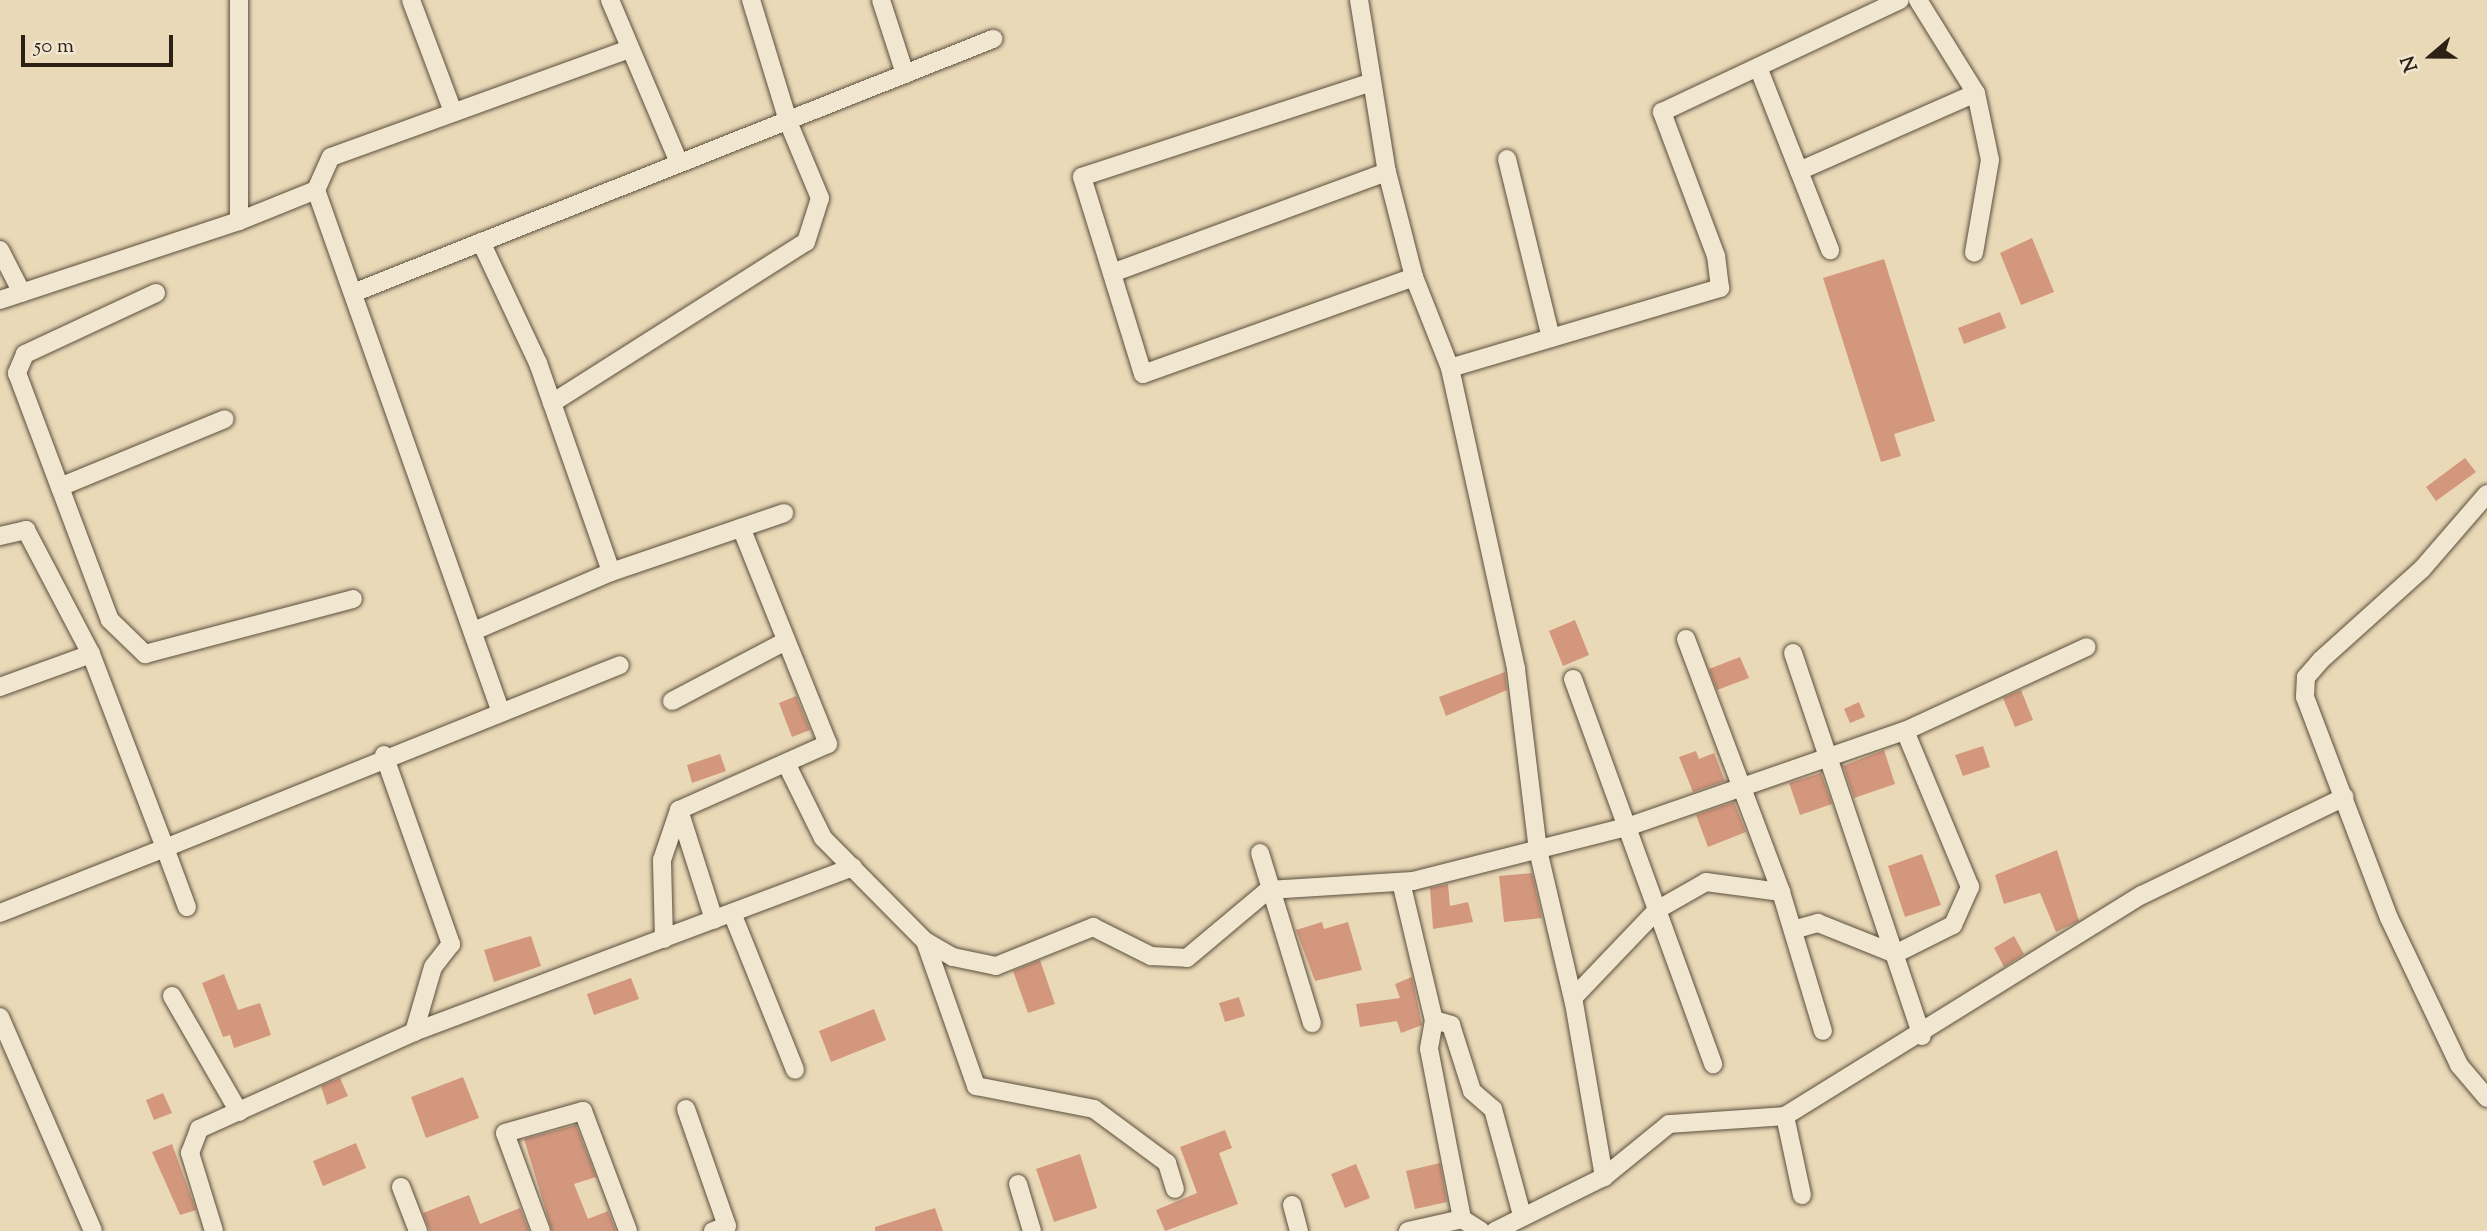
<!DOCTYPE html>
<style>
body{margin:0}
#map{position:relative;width:2487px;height:1231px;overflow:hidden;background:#ead9b7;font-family:"Sorts Mill Goudy",serif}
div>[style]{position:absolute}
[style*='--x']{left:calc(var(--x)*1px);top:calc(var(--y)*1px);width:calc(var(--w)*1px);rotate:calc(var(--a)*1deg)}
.building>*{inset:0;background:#d3977e}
.roads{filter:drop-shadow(0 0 2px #5b4f3e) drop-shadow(0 0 2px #5b4f3e)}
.street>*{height:18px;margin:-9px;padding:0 9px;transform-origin:9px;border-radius:9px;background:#f1e6d0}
span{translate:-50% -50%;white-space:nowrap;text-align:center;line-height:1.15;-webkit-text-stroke:7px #f1e6d0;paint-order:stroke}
.north{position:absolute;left:2396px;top:21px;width:70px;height:70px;-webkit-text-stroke:5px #f1e6d0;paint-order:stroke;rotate:250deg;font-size:19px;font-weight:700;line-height:28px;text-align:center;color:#2b2115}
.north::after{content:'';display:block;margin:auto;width:24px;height:32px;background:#2b2115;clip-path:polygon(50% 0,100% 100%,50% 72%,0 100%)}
.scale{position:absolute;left:21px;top:35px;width:152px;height:32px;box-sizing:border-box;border:4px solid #2b2115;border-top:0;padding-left:9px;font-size:21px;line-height:24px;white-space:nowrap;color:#2b2115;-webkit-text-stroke:5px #f1e6d0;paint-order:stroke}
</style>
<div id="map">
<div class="building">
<div style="clip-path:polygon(2032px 238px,2054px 292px,2021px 305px,2000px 253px)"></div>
<div style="clip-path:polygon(1884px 259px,1935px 421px,1894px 434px,1901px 456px,1881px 462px,1823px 278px)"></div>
<div style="clip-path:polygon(2000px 312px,2006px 328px,1964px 344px,1958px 328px)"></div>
<div style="clip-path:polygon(2465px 458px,2476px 472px,2436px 501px,2426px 487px)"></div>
<div style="clip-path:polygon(1575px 620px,1589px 655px,1563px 666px,1549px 631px)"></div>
<div style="clip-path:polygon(1740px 657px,1749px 678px,1717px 690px,1709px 669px)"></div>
<div style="clip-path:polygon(1505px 672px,1507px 690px,1446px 716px,1439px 697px)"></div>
<div style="clip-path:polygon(2021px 690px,2033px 720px,2015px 727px,2003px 698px)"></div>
<div style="clip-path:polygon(796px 696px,810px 730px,792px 737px,779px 703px)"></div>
<div style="clip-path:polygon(1859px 702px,1865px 717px,1850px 723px,1844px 709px)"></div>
<div style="clip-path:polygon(1983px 746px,1990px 767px,1963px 776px,1955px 755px)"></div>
<div style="clip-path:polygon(1884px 750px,1895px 784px,1854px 798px,1843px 766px)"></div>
<div style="clip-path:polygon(1696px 751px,1699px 759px,1714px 753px,1725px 781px,1693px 792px,1679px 757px)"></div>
<div style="clip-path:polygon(720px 754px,726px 771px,692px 783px,687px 765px)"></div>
<div style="clip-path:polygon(1821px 773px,1832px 804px,1800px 815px,1789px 783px)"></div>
<div style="clip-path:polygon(1734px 802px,1746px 832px,1708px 847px,1696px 815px)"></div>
<div style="clip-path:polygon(2057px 850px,2079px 921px,2056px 932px,2040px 893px,2004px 904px,1995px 875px)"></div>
<div style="clip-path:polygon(1922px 854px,1941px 905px,1905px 917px,1888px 866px)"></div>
<div style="clip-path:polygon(1532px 873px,1542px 918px,1504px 922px,1499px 876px)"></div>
<div style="clip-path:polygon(1448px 884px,1450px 906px,1468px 902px,1473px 922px,1433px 929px,1430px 888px)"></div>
<div style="clip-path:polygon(1322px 922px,1324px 929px,1348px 922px,1362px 970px,1315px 981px,1296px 930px)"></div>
<div style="clip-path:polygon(531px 936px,541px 966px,494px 982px,484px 950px)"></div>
<div style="clip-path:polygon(2014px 936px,2024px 954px,2004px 967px,1994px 948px)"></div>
<div style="clip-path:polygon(1040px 960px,1055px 1004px,1028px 1013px,1013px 971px)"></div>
<div style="clip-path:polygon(224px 974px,238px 1010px,260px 1003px,271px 1035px,234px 1048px,230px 1035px,223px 1037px,202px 983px)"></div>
<div style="clip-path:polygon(1412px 977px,1422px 1025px,1401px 1033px,1397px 1021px,1360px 1027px,1356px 1004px,1400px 998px,1395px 984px)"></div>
<div style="clip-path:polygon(631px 978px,639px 999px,594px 1015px,587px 994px)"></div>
<div style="clip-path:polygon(1239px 997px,1245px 1016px,1225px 1022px,1219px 1003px)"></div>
<div style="clip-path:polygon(874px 1009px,886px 1040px,831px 1062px,819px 1031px)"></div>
<div style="clip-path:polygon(463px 1077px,479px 1118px,426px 1138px,411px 1097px)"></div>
<div style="clip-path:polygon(340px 1078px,348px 1096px,327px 1105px,321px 1086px)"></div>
<div style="clip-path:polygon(163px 1093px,172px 1113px,154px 1120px,146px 1100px)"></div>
<div style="clip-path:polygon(576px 1125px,596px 1177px,574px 1184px,588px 1219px,608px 1211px,616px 1231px,552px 1231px,524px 1139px)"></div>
<div style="clip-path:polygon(1225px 1130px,1232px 1148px,1219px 1153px,1238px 1204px,1165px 1231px,1156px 1210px,1197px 1193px,1180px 1147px)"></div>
<div style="clip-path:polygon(356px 1143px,366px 1168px,323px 1186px,313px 1161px)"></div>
<div style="clip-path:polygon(172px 1144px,196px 1210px,180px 1215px,152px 1152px)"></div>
<div style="clip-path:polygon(1080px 1154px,1097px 1208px,1054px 1222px,1036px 1169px)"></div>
<div style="clip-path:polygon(1440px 1163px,1447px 1202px,1415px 1209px,1406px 1171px)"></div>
<div style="clip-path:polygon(1356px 1164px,1370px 1198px,1345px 1208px,1331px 1174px)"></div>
<div style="clip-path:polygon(469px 1195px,480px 1224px,520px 1208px,529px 1231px,430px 1231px,423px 1213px)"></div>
<div style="clip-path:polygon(935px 1208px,943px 1231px,875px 1231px,875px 1227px)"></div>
</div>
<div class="roads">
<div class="street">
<div style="--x:239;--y:0;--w:221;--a:90"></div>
<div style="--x:239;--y:221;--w:83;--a:-21.9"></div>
<div style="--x:316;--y:190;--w:552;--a:70.51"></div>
<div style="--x:411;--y:0;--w:120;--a:69.4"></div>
<div style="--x:610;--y:0;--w:174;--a:67"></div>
<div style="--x:881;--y:0;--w:78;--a:72"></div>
<div style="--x:1359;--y:0;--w:174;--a:80.8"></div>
<div style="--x:1387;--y:172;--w:108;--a:75.6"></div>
<div style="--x:1414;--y:277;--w:98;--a:68.4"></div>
<div style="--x:1450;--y:368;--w:308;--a:77.6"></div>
<div style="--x:1516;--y:669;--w:182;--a:83.1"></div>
<div style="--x:1538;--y:850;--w:157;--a:76.8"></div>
<div style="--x:1574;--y:1003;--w:177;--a:80.2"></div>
<div style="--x:1604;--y:1177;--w:84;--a:-39.2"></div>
<div style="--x:1669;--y:1124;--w:116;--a:-3.9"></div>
<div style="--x:1785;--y:1116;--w:420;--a:-31.8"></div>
<div style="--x:2142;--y:895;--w:225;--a:-25.8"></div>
<div style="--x:1918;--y:0;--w:110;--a:58.1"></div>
<div style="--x:1976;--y:93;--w:68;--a:78.2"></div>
<div style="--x:1990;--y:160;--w:94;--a:99.8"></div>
<div style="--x:1758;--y:67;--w:197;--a:68.5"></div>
<div style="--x:1372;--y:82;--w:305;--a:161.9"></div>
<div style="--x:1082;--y:177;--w:206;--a:72.8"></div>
<div style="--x:1143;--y:374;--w:288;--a:-19.7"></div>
<div style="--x:1507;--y:159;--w:184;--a:76.2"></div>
<div style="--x:1799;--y:171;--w:193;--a:-23.8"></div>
<div style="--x:316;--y:190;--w:36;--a:-66"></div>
<div style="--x:331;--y:157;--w:315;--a:-19.9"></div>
<div style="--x:481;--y:242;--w:134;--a:64.8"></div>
<div style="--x:538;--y:363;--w:221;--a:70.7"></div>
<div style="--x:0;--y:250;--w:48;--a:62.9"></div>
<div style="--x:1112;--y:273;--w:293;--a:-20.2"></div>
<div style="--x:156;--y:293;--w:145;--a:155"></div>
<div style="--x:25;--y:354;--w:21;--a:113"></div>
<div style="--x:17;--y:373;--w:264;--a:69.4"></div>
<div style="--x:110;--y:620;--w:49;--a:44.2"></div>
<div style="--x:145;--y:654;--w:215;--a:-14.8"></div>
<div style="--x:353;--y:293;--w:689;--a:-21.65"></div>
<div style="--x:0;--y:300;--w:252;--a:-18.3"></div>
<div style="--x:1450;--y:368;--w:282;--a:-16.5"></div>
<div style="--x:1720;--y:288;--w:32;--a:-97"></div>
<div style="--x:1716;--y:256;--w:154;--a:-110.6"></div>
<div style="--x:1662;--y:112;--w:263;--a:-25.2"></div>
<div style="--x:552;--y:403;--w:301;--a:-32.4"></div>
<div style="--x:806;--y:242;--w:46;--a:-72.3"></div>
<div style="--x:820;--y:198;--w:80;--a:-112.7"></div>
<div style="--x:789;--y:124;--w:130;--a:-107"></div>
<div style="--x:60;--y:487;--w:178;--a:-22.4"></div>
<div style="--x:2487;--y:494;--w:99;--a:130.9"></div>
<div style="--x:2422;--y:569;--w:136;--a:138"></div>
<div style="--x:2321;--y:660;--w:23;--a:131"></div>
<div style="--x:2306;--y:677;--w:20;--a:93"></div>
<div style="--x:2305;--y:697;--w:236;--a:69.2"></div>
<div style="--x:2389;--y:918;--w:163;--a:64.5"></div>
<div style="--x:2459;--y:1065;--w:43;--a:49.7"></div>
<div style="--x:0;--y:536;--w:27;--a:-13"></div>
<div style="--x:26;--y:530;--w:140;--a:62.3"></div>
<div style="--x:91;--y:654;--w:97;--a:160.1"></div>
<div style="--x:474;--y:631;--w:149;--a:-23.3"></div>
<div style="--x:611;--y:572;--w:183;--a:-18.8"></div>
<div style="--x:1686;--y:639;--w:270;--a:69.4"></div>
<div style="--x:1781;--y:892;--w:145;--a:73.2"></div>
<div style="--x:1793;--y:653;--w:404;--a:71.4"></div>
<div style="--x:91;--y:654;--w:208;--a:69.1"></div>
<div style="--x:165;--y:848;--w:490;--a:-21.9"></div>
<div style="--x:1573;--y:679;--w:410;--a:70"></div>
<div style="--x:672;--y:701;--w:129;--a:-27.8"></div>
<div style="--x:384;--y:755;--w:201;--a:70.5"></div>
<div style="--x:451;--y:944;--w:29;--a:128"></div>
<div style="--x:433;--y:967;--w:68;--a:106.3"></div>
<div style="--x:787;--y:765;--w:81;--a:63.7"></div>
<div style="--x:823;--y:838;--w:145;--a:45.3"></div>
<div style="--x:925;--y:941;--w:32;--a:30"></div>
<div style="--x:953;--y:957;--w:44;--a:11.8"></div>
<div style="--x:996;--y:966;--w:105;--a:-21.9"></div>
<div style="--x:1093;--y:927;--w:65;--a:26.6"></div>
<div style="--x:1151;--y:956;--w:36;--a:3"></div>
<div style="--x:1187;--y:958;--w:106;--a:-40"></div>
<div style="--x:1268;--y:890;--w:145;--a:-3.6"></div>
<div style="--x:1413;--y:881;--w:221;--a:-14.2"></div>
<div style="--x:1627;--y:827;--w:294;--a:-19.1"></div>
<div style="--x:1905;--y:731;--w:200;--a:-24.8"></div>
<div style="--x:679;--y:810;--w:115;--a:72.3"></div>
<div style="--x:1260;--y:853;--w:178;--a:73"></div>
<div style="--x:1401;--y:882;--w:142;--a:76.6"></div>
<div style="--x:1434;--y:1020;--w:29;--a:100"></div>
<div style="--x:1429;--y:1049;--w:173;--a:79"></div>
<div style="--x:0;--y:913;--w:177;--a:-21.5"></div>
<div style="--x:165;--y:848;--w:63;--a:69.6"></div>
<div style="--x:732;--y:913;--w:169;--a:68.1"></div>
<div style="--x:1793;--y:930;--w:26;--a:-16"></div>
<div style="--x:1818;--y:923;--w:83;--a:21.9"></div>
<div style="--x:1895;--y:954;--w:65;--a:-26.6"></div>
<div style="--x:1953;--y:925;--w:42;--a:-65.9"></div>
<div style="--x:1970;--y:887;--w:169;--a:-112.6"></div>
<div style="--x:664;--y:939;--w:79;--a:-91.5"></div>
<div style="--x:662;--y:860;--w:53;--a:-71.2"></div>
<div style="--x:679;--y:810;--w:163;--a:-23.9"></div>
<div style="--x:828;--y:744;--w:233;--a:-111.9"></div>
<div style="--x:925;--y:941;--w:154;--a:70.6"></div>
<div style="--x:976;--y:1086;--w:120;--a:11"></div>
<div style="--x:1094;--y:1109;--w:91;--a:36.5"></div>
<div style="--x:1167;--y:1163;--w:27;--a:73"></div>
<div style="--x:172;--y:996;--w:134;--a:60"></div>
<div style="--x:1573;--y:998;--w:122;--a:-46.3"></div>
<div style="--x:1657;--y:910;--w:56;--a:-29.7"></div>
<div style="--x:1706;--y:882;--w:76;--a:7.6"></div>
<div style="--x:0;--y:1017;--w:233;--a:66.5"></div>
<div style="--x:1434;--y:1020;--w:18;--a:16"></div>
<div style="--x:1451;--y:1025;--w:69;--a:72.3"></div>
<div style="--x:1472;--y:1091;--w:28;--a:41"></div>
<div style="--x:1493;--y:1109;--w:110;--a:74.7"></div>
<div style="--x:686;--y:1109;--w:124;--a:70.7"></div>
<div style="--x:727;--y:1226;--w:15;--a:160"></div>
<div style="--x:1785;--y:1116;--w:81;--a:77.9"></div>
<div style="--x:1018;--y:1184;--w:49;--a:73.4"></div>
<div style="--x:401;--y:1187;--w:47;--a:68.9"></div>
<div style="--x:1292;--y:1205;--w:27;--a:75"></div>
<div style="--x:214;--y:1231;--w:82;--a:-107.1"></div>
<div style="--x:190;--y:1153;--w:26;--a:-69"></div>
<div style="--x:199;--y:1129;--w:236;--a:-24.3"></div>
<div style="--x:414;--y:1032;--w:469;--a:-20.6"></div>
<div style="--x:541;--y:1231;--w:104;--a:-110.2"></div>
<div style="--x:505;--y:1133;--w:81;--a:-15.8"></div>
<div style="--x:583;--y:1111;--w:128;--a:69.4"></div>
<div style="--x:1408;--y:1231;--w:55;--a:-12.5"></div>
<div style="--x:1462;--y:1219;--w:22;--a:32"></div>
<div style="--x:1495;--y:1231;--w:122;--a:-26.4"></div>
</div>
</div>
<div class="north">N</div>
<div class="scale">50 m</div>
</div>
